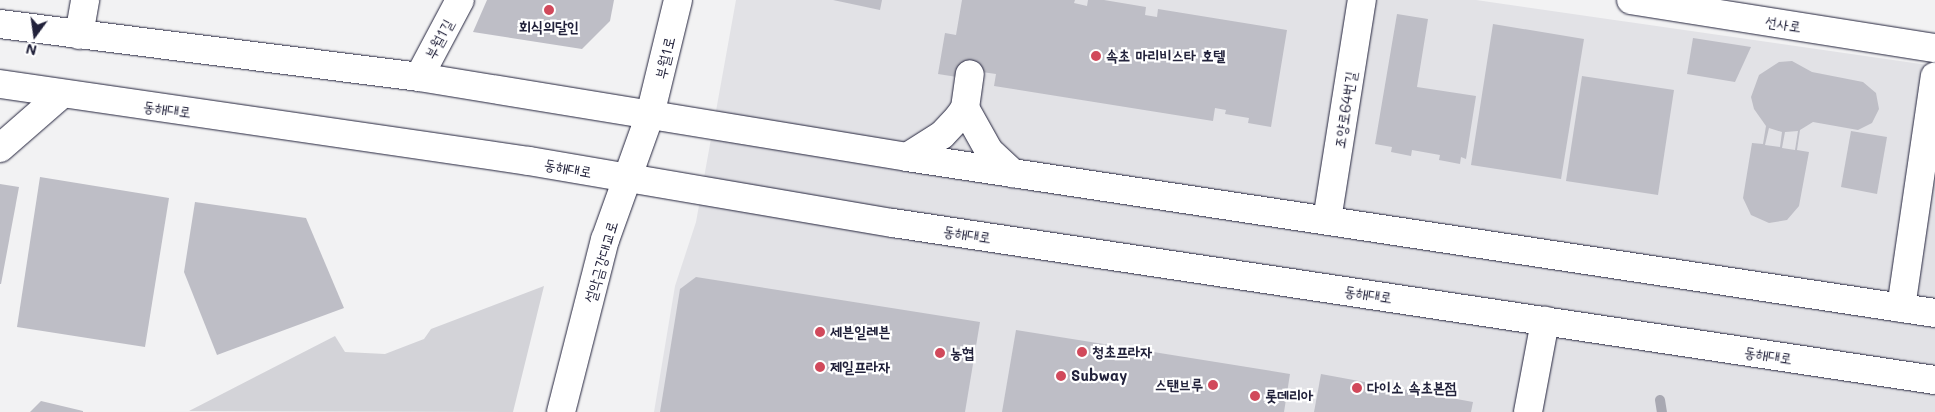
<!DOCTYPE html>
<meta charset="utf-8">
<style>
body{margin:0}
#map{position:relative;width:1935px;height:412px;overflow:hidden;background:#f2f2f3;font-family:Mali,"Poor Story",sans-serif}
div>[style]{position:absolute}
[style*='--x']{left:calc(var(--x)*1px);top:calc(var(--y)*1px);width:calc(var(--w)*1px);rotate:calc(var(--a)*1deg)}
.built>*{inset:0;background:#e2e2e6}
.green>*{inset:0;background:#d3d3d8}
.stream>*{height:10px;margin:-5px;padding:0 5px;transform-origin:5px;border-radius:5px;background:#a8a8b2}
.building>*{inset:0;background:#bebec6}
.roads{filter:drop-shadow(0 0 1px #22223b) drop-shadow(0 0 1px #22223b)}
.minor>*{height:28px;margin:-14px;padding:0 14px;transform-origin:14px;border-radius:14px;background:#fff}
.major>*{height:28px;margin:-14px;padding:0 14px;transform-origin:14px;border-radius:14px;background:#fff}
.dots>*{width:14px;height:14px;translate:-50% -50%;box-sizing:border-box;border:2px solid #fff;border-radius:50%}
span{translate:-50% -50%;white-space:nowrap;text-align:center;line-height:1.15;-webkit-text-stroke:4.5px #fff;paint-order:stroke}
.street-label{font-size:15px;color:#22223b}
.poi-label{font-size:15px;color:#22223b;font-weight:700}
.left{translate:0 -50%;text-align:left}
.right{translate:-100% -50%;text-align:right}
.north{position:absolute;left:10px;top:10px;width:50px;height:50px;-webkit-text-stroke:4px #fff;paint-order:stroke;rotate:194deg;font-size:14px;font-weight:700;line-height:20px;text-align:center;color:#22223b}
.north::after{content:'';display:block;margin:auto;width:18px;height:22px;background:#22223b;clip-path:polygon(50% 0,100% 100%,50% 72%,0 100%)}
</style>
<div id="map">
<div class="built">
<div style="clip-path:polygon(736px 0,1476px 0,1935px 66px,1935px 412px,654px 412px,675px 286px,696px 222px)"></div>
</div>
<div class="green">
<div style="clip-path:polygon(544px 286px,513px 412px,189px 411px,335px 336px,345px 352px,385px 354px,424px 339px,431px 329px)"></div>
</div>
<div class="stream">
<div style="--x:1660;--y:400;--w:12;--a:81"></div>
</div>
<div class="building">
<div style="clip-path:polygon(487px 0,614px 0,610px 21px,582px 49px,473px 32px)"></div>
<div style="clip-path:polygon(833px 0,882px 0,880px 10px)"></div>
<div style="clip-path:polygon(962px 0,1075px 0,1074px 3px,1087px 6px,1088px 0,1104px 0,1146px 7px,1145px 15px,1157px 17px,1158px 9px,1287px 30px,1271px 127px,1248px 123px,1249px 118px,1225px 114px,1226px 110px,1215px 108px,1213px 121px,994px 86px,996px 74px,982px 72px,957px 77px,938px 74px,945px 33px,956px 35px)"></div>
<div style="clip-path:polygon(1397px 14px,1428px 19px,1417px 87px,1476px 96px,1466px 159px,1461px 157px,1460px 164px,1439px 160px,1440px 155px,1412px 150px,1411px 156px,1391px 152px,1392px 147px,1375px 144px)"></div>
<div style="clip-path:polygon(1493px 24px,1584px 39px,1561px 179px,1471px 165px)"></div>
<div style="clip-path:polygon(1693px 38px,1751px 47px,1735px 82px,1687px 74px)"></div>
<div style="clip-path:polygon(evenodd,1792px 61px,1812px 72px,1863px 82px,1876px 93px,1879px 109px,1872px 123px,1858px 130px,1813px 122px,1800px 130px,1797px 150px,1809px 152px,1799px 206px,1787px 220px,1769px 223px,1751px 215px,1743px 198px,1752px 143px,1763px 144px,1766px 126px,1754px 109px,1751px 97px,1759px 75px,1779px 62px,1792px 61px,1769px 128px,1782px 132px,1780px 147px,1765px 145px,1769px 128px,1792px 61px,1798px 131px,1795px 150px,1782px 148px,1785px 132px,1798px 131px)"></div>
<div style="clip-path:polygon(1582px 76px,1674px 90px,1658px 195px,1566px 181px)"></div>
<div style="clip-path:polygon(1851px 131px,1887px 137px,1877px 194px,1841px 187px)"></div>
<div style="clip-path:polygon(40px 177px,169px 198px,145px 347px,17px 327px)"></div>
<div style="clip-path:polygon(0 184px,19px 187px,1px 284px,0 284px)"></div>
<div style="clip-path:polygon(195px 202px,306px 218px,344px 308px,217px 355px,184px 272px)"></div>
<div style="clip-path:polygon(696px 277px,980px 322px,965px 412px,660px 412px,680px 289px)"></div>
<div style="clip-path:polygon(1016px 330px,1290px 374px,1284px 412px,1002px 412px)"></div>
<div style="clip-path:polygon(1321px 374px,1473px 402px,1471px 412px,1314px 412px)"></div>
<div style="clip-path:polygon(41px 401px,83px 411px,83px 412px,30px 412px)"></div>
</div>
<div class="roads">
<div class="minor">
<div style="--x:1631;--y:0;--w:308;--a:9"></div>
<div style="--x:79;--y:35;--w:36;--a:-80"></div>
<div style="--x:419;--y:77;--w:87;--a:-62"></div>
<div style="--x:965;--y:108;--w:49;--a:60.8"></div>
<div style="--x:989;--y:151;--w:33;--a:43"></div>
<div style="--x:0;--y:148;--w:82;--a:-41.1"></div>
<div style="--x:907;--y:157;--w:41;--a:-32.2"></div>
<div style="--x:942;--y:135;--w:23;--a:-47"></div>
<div style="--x:958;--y:118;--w:12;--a:-55"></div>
<div style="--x:965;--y:108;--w:34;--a:-82"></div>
<div style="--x:1327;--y:220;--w:223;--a:-81"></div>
<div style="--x:1901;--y:308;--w:234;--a:-81.7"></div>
<div style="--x:561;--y:412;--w:178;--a:-75.7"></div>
<div style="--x:605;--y:240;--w:133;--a:-70.2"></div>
<div style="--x:650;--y:115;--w:118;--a:-76.3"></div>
<div style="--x:1528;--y:412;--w:93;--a:-79.4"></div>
</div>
<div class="major">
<div style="--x:0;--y:24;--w:422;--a:7.2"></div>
<div style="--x:419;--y:77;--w:495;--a:9.3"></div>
<div style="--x:907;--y:157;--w:1040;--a:8.63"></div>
<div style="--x:0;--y:84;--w:535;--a:8.28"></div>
<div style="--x:529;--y:161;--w:369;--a:9.7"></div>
<div style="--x:893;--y:223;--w:1054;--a:8.57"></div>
</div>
</div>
<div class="dots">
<div style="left:549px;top:10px;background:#d1495b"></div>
<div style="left:1096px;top:56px;background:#d1495b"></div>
<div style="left:820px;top:332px;background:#d1495b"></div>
<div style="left:1082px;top:352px;background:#d1495b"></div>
<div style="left:940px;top:353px;background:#d1495b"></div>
<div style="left:820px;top:367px;background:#d1495b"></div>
<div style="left:1061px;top:376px;background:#d1495b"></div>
<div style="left:1213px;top:385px;background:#d1495b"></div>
<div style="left:1357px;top:388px;background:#d1495b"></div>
<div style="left:1255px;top:396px;background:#d1495b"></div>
</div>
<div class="street-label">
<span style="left:1783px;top:24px;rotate:9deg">선사로</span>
<span style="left:439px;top:39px;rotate:-62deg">부월1길</span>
<span style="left:665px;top:58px;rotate:-77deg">부월1로</span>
<span style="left:167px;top:109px;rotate:8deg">동해대로</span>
<span style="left:1345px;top:110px;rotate:-81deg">조양로64번길</span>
<span style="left:568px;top:168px;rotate:10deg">동해대로</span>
<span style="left:967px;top:234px;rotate:9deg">동해대로</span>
<span style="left:601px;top:262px;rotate:-74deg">설악금강대교로</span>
<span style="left:1368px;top:294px;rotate:9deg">동해대로</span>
<span style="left:1768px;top:355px;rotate:9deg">동해대로</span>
</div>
<div class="poi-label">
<span style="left:549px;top:27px">회식의달인</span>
<span class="left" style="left:1106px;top:56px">속초 마리비스타 호텔</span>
<span class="left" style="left:830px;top:332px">세븐일레븐</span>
<span class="left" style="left:1092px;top:352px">청초프라자</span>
<span class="left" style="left:950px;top:353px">농협</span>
<span class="left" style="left:830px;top:367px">제일프라자</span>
<span class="left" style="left:1071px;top:376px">Subway</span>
<span class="right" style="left:1203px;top:385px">스탠브루</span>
<span class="left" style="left:1367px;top:388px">다이소 속초본점</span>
<span class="left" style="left:1265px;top:396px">롯데리아</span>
</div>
<div class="north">N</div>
</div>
